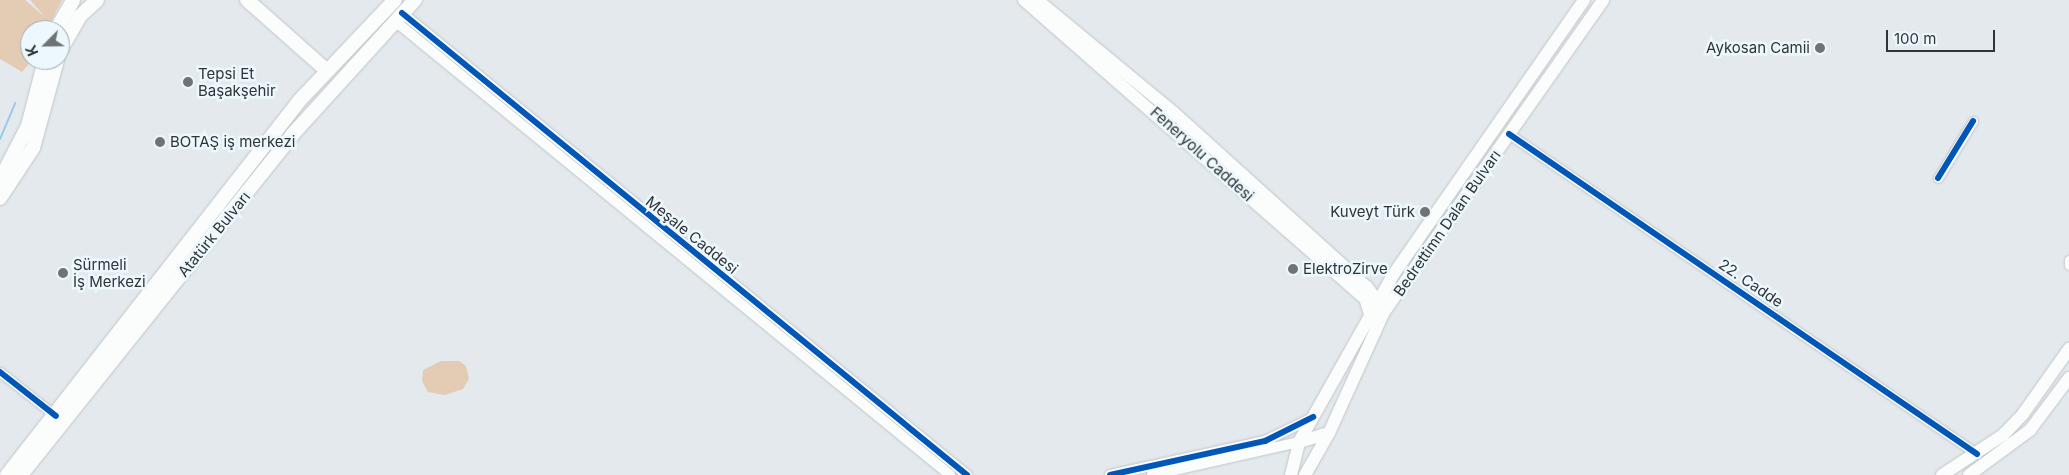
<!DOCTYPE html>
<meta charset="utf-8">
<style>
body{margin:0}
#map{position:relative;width:2069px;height:475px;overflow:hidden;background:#e3e9ed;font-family:Inter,sans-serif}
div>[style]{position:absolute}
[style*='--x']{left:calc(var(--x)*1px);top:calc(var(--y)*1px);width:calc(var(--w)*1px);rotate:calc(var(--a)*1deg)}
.green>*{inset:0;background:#e3cbb4}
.stream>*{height:2px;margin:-1px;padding:0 1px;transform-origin:1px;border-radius:1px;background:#97cbe6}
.roads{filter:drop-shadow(0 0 1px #c2c6c9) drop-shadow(0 0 1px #c2c6c9)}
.minor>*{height:9px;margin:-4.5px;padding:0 4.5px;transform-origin:4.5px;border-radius:4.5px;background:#fbfcfc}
.tertiary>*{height:10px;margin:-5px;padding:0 5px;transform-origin:5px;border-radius:5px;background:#fbfcfc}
.secondary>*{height:12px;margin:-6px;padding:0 6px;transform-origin:6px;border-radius:6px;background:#fbfcfc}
.primary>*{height:14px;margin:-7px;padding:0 7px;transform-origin:7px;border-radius:7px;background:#fbfcfc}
.cycleway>*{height:6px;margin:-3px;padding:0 3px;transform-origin:3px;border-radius:3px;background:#0057b8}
.dots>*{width:14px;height:14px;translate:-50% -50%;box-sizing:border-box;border:2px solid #ecf8fe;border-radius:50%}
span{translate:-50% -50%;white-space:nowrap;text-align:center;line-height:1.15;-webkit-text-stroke:5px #ecf8fe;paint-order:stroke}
.poi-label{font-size:15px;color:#303436}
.right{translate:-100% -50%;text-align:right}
.left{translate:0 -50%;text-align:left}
.street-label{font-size:15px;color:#303436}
.north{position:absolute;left:20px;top:20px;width:50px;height:50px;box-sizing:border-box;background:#ecf8fe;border:1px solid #a1aaae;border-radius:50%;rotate:247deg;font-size:14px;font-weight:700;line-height:20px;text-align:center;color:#303436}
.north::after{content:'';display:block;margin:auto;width:18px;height:22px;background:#6f7376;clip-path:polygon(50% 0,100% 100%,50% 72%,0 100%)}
.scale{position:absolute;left:1886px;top:30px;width:109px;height:22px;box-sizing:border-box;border:2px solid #303436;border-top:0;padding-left:6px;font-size:15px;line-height:18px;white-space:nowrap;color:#303436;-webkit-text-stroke:4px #ecf8fe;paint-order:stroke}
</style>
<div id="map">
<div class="green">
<div style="clip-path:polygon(0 0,25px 0,45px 17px,30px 0,62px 0,47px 30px,30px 30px,32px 60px,22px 72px,0 59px)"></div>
<div style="clip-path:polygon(441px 361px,459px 361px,466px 366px,469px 379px,463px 389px,445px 395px,428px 392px,422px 381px,423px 370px)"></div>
</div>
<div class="stream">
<div style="--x:0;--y:139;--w:39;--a:-67"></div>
</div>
<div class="roads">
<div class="minor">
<div style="--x:1509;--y:134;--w:567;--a:34.36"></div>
<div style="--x:1938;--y:178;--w:67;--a:-58.4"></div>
<div style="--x:2069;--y:260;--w:5;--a:90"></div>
<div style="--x:0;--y:372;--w:71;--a:38.2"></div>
</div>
<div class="tertiary">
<div style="--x:402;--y:13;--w:730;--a:39.27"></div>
<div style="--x:395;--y:21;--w:717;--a:39.28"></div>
<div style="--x:1110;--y:475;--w:159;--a:-12.4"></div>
<div style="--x:1265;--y:441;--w:52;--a:-26.1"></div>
<div style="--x:1152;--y:475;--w:151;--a:-12.7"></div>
</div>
<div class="secondary">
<div style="--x:1024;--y:0;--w:453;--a:41.2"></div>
<div style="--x:1365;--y:298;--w:17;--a:73"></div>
<div style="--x:1037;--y:0;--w:176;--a:39.5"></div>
<div style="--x:1173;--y:112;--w:261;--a:42.1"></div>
<div style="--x:1367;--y:287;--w:24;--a:54"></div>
<div style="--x:1299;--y:442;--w:31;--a:-17"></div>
<div style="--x:1291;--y:475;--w:34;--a:-76"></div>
<div style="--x:1299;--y:442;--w:192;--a:-60.6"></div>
<div style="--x:1393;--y:275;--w:335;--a:-55.2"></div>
<div style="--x:1305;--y:475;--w:48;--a:-60.3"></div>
<div style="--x:1329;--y:433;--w:133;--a:-65.6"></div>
<div style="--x:1384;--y:312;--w:381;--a:-54.9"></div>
<div style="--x:1942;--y:475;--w:73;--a:-33.3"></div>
<div style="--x:2003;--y:435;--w:29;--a:-46"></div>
<div style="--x:2023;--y:414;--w:80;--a:-54.7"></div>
<div style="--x:1969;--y:475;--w:76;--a:-36.4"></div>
<div style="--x:2030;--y:430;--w:65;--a:-53.1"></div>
</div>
<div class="primary">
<div style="--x:247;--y:0;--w:106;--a:41.5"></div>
<div style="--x:56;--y:30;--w:34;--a:-60"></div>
<div style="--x:60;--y:51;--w:40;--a:-60.3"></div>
<div style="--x:80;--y:16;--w:23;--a:-43"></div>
<div style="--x:0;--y:180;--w:61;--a:-62.6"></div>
<div style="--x:28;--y:126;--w:68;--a:-75.6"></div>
<div style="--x:0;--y:198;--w:60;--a:-56.6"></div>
<div style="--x:33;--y:148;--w:91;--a:-74.7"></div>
<div style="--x:7;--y:475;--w:474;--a:-52"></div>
<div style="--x:299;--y:101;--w:139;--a:-46.5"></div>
<div style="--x:21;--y:475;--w:435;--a:-51.4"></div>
<div style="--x:292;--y:135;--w:183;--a:-47.7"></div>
</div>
</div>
<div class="cycleway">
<div style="--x:402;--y:13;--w:730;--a:39.27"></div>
<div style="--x:1509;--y:134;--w:567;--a:34.36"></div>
<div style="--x:1938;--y:178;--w:67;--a:-58.4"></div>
<div style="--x:0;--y:372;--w:71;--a:38.2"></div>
<div style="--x:1110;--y:475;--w:159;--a:-12.4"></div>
<div style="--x:1265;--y:441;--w:54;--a:-26.6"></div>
</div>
<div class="dots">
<div style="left:1820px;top:48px;background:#6f7376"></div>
<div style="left:188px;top:82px;background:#6f7376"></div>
<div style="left:160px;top:142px;background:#6f7376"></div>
<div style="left:1425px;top:212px;background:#6f7376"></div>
<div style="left:1293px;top:269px;background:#6f7376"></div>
<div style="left:63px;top:273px;background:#6f7376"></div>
</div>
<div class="poi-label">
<span class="right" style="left:1810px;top:48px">Aykosan Camii</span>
<span class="left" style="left:198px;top:82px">Tepsi Et<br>Başakşehir</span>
<span class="left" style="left:170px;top:142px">BOTAŞ iş merkezi</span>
<span class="right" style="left:1415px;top:212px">Kuveyt Türk</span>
<span class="left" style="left:73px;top:273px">Sürmeli<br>İş Merkezi</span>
<span class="left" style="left:1303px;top:269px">ElektroZirve</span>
</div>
<div class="street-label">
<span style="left:1202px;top:154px;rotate:42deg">Feneryolu Caddesi</span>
<span style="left:1447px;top:223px;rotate:-55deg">Bedrettimn Dalan Bulvarı</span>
<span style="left:214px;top:234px;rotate:-51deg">Atatürk Bulvarı</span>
<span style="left:692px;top:235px;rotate:39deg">Meşale Caddesi</span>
<span style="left:1751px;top:283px;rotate:34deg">22. Cadde</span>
</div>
<div class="north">K</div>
<div class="scale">100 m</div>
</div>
